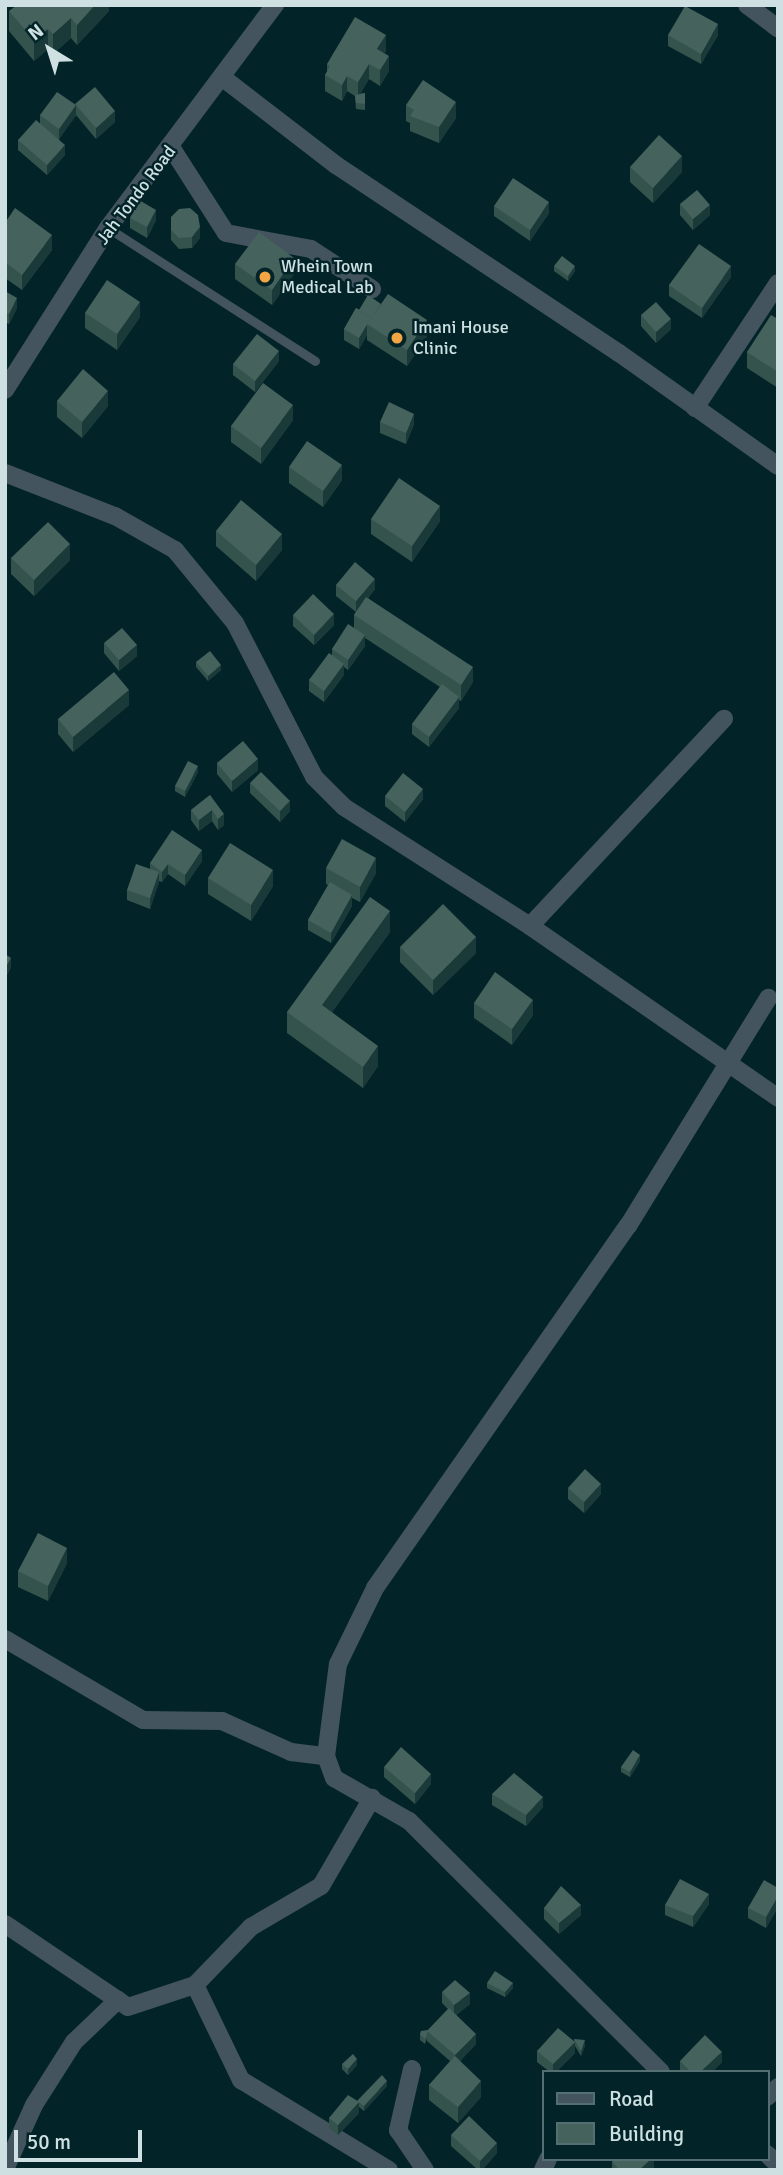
<!DOCTYPE html>
<style>
body{margin:0}
#map{position:relative;width:783px;height:2175px;overflow:hidden;background:#022428;font-family:Signika,sans-serif}
div>[style]{position:absolute}
[style*='--x']{left:calc(var(--x)*1px);top:calc(var(--y)*1px);width:calc(var(--w)*1px);rotate:calc(var(--a)*1deg)}
.service>*{height:9px;margin:-4.5px;padding:0 4.5px;transform-origin:4.5px;border-radius:4.5px;background:#43545f}
.minor>*{height:18px;margin:-9px;padding:0 9px;transform-origin:9px;border-radius:9px;background:#43545f}
.wall>*{inset:0;background:#35534d}
.shaded-wall>*{inset:0;background:#193a38}
.building>*{inset:0;background:#45625d}
.dots>*{width:19px;height:19px;translate:-50% -50%;box-sizing:border-box;border:4px solid #022428;border-radius:50%}
span{translate:-50% -50%;white-space:nowrap;text-align:center;line-height:1.15;-webkit-text-stroke:5px #022428;paint-order:stroke}
.street-label{font-size:18px;color:#cee0e2}
.poi-label{font-size:18px;color:#cee0e2}
.left{translate:0 -50%;text-align:left}
.frame{position:absolute;inset:0;border:7px solid #cee0e2;pointer-events:none}
.legend{position:absolute;left:542px;top:2070px;width:228px;height:91px;box-sizing:border-box;background:#022428;border:2px solid #546f72;margin:0;padding:9px 12px;list-style:none;font-size:21px;color:#cee0e2}
.legend li{display:flex;align-items:center;gap:14px;height:35px}
.legend b{width:35px;border:2px solid #546f72}
.north{position:absolute;left:14px;top:14px;width:70px;height:70px;-webkit-text-stroke:5px #022428;paint-order:stroke;rotate:322deg;font-size:19px;font-weight:700;line-height:28px;text-align:center;color:#cee0e2}
.north::after{content:'';display:block;margin:auto;width:24px;height:32px;background:#cee0e2;clip-path:polygon(50% 0,100% 100%,50% 72%,0 100%)}
.scale{position:absolute;left:14px;top:2130px;width:128px;height:32px;box-sizing:border-box;border:4px solid #cee0e2;border-top:0;padding-left:9px;font-size:21px;line-height:24px;white-space:nowrap;color:#cee0e2;-webkit-text-stroke:5px #022428;paint-order:stroke}
</style>
<div id="map">
<div class="service">
<div style="--x:108;--y:228;--w:246;--a:32.7"></div>
</div>
<div class="minor">
<div style="--x:747;--y:5;--w:39;--a:37"></div>
<div style="--x:223;--y:78;--w:143;--a:37.6"></div>
<div style="--x:336;--y:165;--w:340;--a:33.6"></div>
<div style="--x:619;--y:353;--w:195;--a:35.4"></div>
<div style="--x:171;--y:147;--w:102;--a:57.4"></div>
<div style="--x:226;--y:233;--w:86;--a:10.7"></div>
<div style="--x:311;--y:249;--w:73;--a:33.3"></div>
<div style="--x:5;--y:390;--w:192;--a:-57.6"></div>
<div style="--x:108;--y:228;--w:279;--a:-53.2"></div>
<div style="--x:695;--y:408;--w:150;--a:-56.4"></div>
<div style="--x:5;--y:473;--w:118;--a:21.4"></div>
<div style="--x:115;--y:516;--w:69;--a:29.5"></div>
<div style="--x:175;--y:550;--w:94;--a:50.6"></div>
<div style="--x:235;--y:623;--w:173;--a:62.8"></div>
<div style="--x:314;--y:777;--w:42;--a:45"></div>
<div style="--x:344;--y:807;--w:221;--a:32.6"></div>
<div style="--x:530;--y:926;--w:302;--a:34.7"></div>
<div style="--x:530;--y:926;--w:284;--a:-46.9"></div>
<div style="--x:5;--y:1639;--w:160;--a:30.4"></div>
<div style="--x:143;--y:1720;--w:79;--a:0.7"></div>
<div style="--x:222;--y:1721;--w:76;--a:24.2"></div>
<div style="--x:291;--y:1752;--w:35;--a:7"></div>
<div style="--x:5;--y:1924;--w:148;--a:34"></div>
<div style="--x:128;--y:2007;--w:71;--a:-18.2"></div>
<div style="--x:195;--y:1985;--w:81;--a:-46"></div>
<div style="--x:251;--y:1927;--w:81;--a:-30.4"></div>
<div style="--x:321;--y:1886;--w:102;--a:-59.9"></div>
<div style="--x:195;--y:1985;--w:106;--a:64.2"></div>
<div style="--x:241;--y:2080;--w:173;--a:31.3"></div>
<div style="--x:412;--y:2069;--w:63;--a:102.9"></div>
<div style="--x:398;--y:2130;--w:48;--a:56"></div>
<div style="--x:661;--y:2072;--w:356;--a:-135.1"></div>
<div style="--x:409;--y:1821;--w:86;--a:-150.2"></div>
<div style="--x:334;--y:1778;--w:23;--a:-110"></div>
<div style="--x:326;--y:1756;--w:93;--a:-82.6"></div>
<div style="--x:338;--y:1664;--w:85;--a:-64"></div>
<div style="--x:375;--y:1588;--w:442;--a:-55.1"></div>
<div style="--x:628;--y:1226;--w:268;--a:-58.4"></div>
<div style="--x:767;--y:2097;--w:15;--a:-42"></div>
<div style="--x:767;--y:2154;--w:16;--a:45"></div>
<div style="--x:5;--y:2169;--w:70;--a:-65.6"></div>
<div style="--x:34;--y:2105;--w:75;--a:-57.6"></div>
<div style="--x:74;--y:2042;--w:61;--a:-43.7"></div>
<div style="--x:543;--y:2170;--w:12;--a:-66"></div>
</div>
<div class="wall">
<div style="clip-path:polygon(109px 5px,109px 11px,77px 45px,71px 38px,53px 54px,48px 49px,34px 61px,9px 31px,9px 11px)"></div>
<div style="clip-path:polygon(668px 35px,718px 35px,701px 64px,668px 46px)"></div>
<div style="clip-path:polygon(386px 51px,384px 53px,389px 71px,380px 86px,369px 79px,360px 94px,365px 93px,365px 110px,356px 109px,355px 96px,347px 91px,342px 101px,325px 91px,325px 75px,327px 72px,327px 64px)"></div>
<div style="clip-path:polygon(75px 105px,115px 122px,96px 139px,76px 115px,59px 139px,65px 155px,47px 175px,18px 150px,18px 140px,40px 124px,40px 115px)"></div>
<div style="clip-path:polygon(406px 105px,456px 118px,439px 143px,410px 131px,410px 123px,406px 121px)"></div>
<div style="clip-path:polygon(630px 167px,682px 172px,653px 203px,630px 182px)"></div>
<div style="clip-path:polygon(680px 204px,710px 215px,693px 230px,680px 215px)"></div>
<div style="clip-path:polygon(494px 206px,549px 213px,530px 241px,494px 216px)"></div>
<div style="clip-path:polygon(171px 217px,200px 238px,192px 248px,179px 249px,171px 240px)"></div>
<div style="clip-path:polygon(5px 218px,52px 250px,22px 290px,5px 278px)"></div>
<div style="clip-path:polygon(130px 218px,156px 220px,147px 238px,130px 228px)"></div>
<div style="clip-path:polygon(235px 264px,294px 274px,272px 305px,235px 279px)"></div>
<div style="clip-path:polygon(554px 266px,575px 271px,568px 281px,554px 271px)"></div>
<div style="clip-path:polygon(731px 277px,702px 318px,669px 296px,669px 285px)"></div>
<div style="clip-path:polygon(5px 291px,17px 308px,9px 324px,5px 322px)"></div>
<div style="clip-path:polygon(356px 308px,427px 336px,407px 366px,367px 340px,367px 335px,359px 349px,344px 340px,344px 329px)"></div>
<div style="clip-path:polygon(85px 313px,140px 317px,117px 350px,85px 328px)"></div>
<div style="clip-path:polygon(641px 315px,671px 329px,656px 343px,641px 326px)"></div>
<div style="clip-path:polygon(778px 319px,778px 388px,747px 368px,747px 352px)"></div>
<div style="clip-path:polygon(279px 361px,255px 392px,233px 375px,233px 364px)"></div>
<div style="clip-path:polygon(57px 401px,108px 406px,82px 438px,57px 417px)"></div>
<div style="clip-path:polygon(293px 420px,261px 464px,231px 442px,231px 426px)"></div>
<div style="clip-path:polygon(380px 422px,414px 424px,406px 444px,380px 433px)"></div>
<div style="clip-path:polygon(289px 467px,342px 480px,323px 507px,289px 483px)"></div>
<div style="clip-path:polygon(371px 519px,440px 521px,412px 562px,371px 534px)"></div>
<div style="clip-path:polygon(216px 531px,282px 550px,256px 581px,216px 546px)"></div>
<div style="clip-path:polygon(11px 558px,70px 560px,34px 596px,11px 574px)"></div>
<div style="clip-path:polygon(336px 585px,375px 589px,368px 598px,473px 682px,461px 701px,459px 700px,459px 708px,429px 747px,412px 734px,412px 724px,440px 687px,365px 638px,365px 646px,348px 670px,344px 667px,344px 675px,324px 702px,309px 691px,309px 680px,332px 656px,332px 649px,354px 628px,354px 615px,356px 612px,336px 596px)"></div>
<div style="clip-path:polygon(293px 615px,334px 625px,314px 645px,293px 626px)"></div>
<div style="clip-path:polygon(104px 643px,137px 656px,119px 671px,104px 653px)"></div>
<div style="clip-path:polygon(196px 662px,221px 670px,208px 681px,196px 667px)"></div>
<div style="clip-path:polygon(129px 705px,73px 752px,58px 734px,58px 719px)"></div>
<div style="clip-path:polygon(217px 763px,258px 770px,232px 792px,217px 774px)"></div>
<div style="clip-path:polygon(198px 772px,185px 797px,175px 791px,175px 786px)"></div>
<div style="clip-path:polygon(250px 783px,290px 811px,280px 822px,250px 793px)"></div>
<div style="clip-path:polygon(210px 795px,224px 825px,218px 830px,212px 821px,199px 831px,191px 820px,191px 810px)"></div>
<div style="clip-path:polygon(385px 796px,423px 799px,405px 822px,385px 806px)"></div>
<div style="clip-path:polygon(202px 861px,185px 886px,168px 874px,162px 882px,159px 881px,150px 909px,127px 900px,127px 890px,150px 869px,150px 863px)"></div>
<div style="clip-path:polygon(326px 868px,376px 873px,360px 902px,352px 898px,352px 906px,331px 943px,308px 930px,308px 920px,328px 885px,326px 884px)"></div>
<div style="clip-path:polygon(208px 878px,273px 886px,251px 921px,208px 894px)"></div>
<div style="clip-path:polygon(390px 932px,332px 1012px,378px 1066px,363px 1088px,287px 1033px,287px 1012px)"></div>
<div style="clip-path:polygon(400px 947px,476px 953px,433px 995px,400px 962px)"></div>
<div style="clip-path:polygon(474px 1003px,533px 1015px,512px 1045px,474px 1018px)"></div>
<div style="clip-path:polygon(568px 1488px,601px 1494px,584px 1513px,568px 1499px)"></div>
<div style="clip-path:polygon(67px 1563px,48px 1601px,18px 1587px,18px 1571px)"></div>
<div style="clip-path:polygon(640px 1761px,630px 1777px,621px 1772px,621px 1767px)"></div>
<div style="clip-path:polygon(384px 1767px,431px 1784px,415px 1804px,384px 1777px)"></div>
<div style="clip-path:polygon(492px 1794px,543px 1807px,526px 1826px,492px 1805px)"></div>
<div style="clip-path:polygon(778px 1888px,778px 1907px,766px 1928px,748px 1918px,748px 1908px)"></div>
<div style="clip-path:polygon(709px 1904px,693px 1927px,665px 1915px,665px 1905px)"></div>
<div style="clip-path:polygon(544px 1908px,581px 1915px,559px 1934px,544px 1919px)"></div>
<div style="clip-path:polygon(487px 1983px,513px 1988px,505px 1997px,487px 1988px)"></div>
<div style="clip-path:polygon(442px 1992px,470px 2004px,456px 2015px,476px 2044px,460px 2061px,481px 2097px,458px 2123px,429px 2100px,429px 2085px,450px 2061px,427px 2041px,427px 2038px,425px 2044px,420px 2040px,420px 2034px,428px 2030px,448px 2009px,442px 2003px)"></div>
<div style="clip-path:polygon(574px 2039px,585px 2046px,581px 2056px,575px 2046px,575px 2053px,556px 2072px,550px 2072px,537px 2062px,537px 2051px,574px 2042px)"></div>
<div style="clip-path:polygon(680px 2061px,722px 2062px,712px 2072px,680px 2072px)"></div>
<div style="clip-path:polygon(342px 2064px,357px 2065px,348px 2075px,342px 2069px)"></div>
<div style="clip-path:polygon(387px 2086px,364px 2111px,359px 2107px,359px 2113px,338px 2135px,329px 2128px,329px 2118px,357px 2101px)"></div>
<div style="clip-path:polygon(451px 2135px,497px 2153px,482px 2170px,478px 2170px,451px 2146px)"></div>
<div style="clip-path:polygon(654px 2159px,654px 2167px,651px 2170px,612px 2170px,612px 2162px)"></div>
</div>
<div class="shaded-wall">
<div style="clip-path:polygon(95px 5px,109px 5px,109px 11px,77px 45px,77px 25px)"></div>
<div style="clip-path:polygon(71px 18px,71px 38px,53px 54px,53px 34px)"></div>
<div style="clip-path:polygon(718px 24px,718px 35px,701px 64px,701px 54px)"></div>
<div style="clip-path:polygon(48px 29px,48px 49px,34px 61px,34px 40px)"></div>
<div style="clip-path:polygon(386px 35px,386px 51px,377px 65px,377px 49px)"></div>
<div style="clip-path:polygon(389px 56px,389px 71px,380px 86px,380px 70px)"></div>
<div style="clip-path:polygon(369px 64px,369px 79px,358px 98px,358px 82px)"></div>
<div style="clip-path:polygon(347px 76px,347px 91px,342px 101px,342px 85px)"></div>
<div style="clip-path:polygon(456px 102px,456px 118px,439px 143px,439px 127px)"></div>
<div style="clip-path:polygon(76px 105px,76px 116px,59px 139px,59px 129px)"></div>
<div style="clip-path:polygon(115px 111px,115px 122px,96px 139px,96px 128px)"></div>
<div style="clip-path:polygon(65px 145px,65px 155px,47px 175px,47px 165px)"></div>
<div style="clip-path:polygon(682px 156px,682px 172px,653px 203px,653px 188px)"></div>
<div style="clip-path:polygon(549px 202px,549px 213px,530px 241px,530px 230px)"></div>
<div style="clip-path:polygon(710px 205px,710px 215px,693px 230px,693px 219px)"></div>
<div style="clip-path:polygon(156px 210px,156px 220px,147px 238px,147px 227px)"></div>
<div style="clip-path:polygon(200px 227px,200px 238px,192px 248px,192px 237px)"></div>
<div style="clip-path:polygon(52px 235px,52px 250px,22px 290px,22px 275px)"></div>
<div style="clip-path:polygon(294px 258px,294px 274px,272px 305px,272px 290px)"></div>
<div style="clip-path:polygon(575px 266px,575px 271px,568px 281px,568px 276px)"></div>
<div style="clip-path:polygon(731px 266px,731px 277px,702px 318px,702px 308px)"></div>
<div style="clip-path:polygon(17px 298px,17px 308px,9px 324px,9px 314px)"></div>
<div style="clip-path:polygon(140px 302px,140px 317px,117px 350px,117px 334px)"></div>
<div style="clip-path:polygon(671px 319px,671px 329px,656px 343px,656px 332px)"></div>
<div style="clip-path:polygon(427px 320px,427px 336px,407px 366px,407px 350px)"></div>
<div style="clip-path:polygon(367px 324px,367px 335px,359px 349px,359px 338px)"></div>
<div style="clip-path:polygon(279px 351px,279px 361px,255px 392px,255px 381px)"></div>
<div style="clip-path:polygon(108px 391px,108px 406px,82px 438px,82px 422px)"></div>
<div style="clip-path:polygon(293px 405px,293px 420px,261px 464px,261px 448px)"></div>
<div style="clip-path:polygon(414px 414px,414px 424px,406px 444px,406px 433px)"></div>
<div style="clip-path:polygon(342px 465px,342px 480px,323px 507px,323px 491px)"></div>
<div style="clip-path:polygon(440px 506px,440px 521px,412px 562px,412px 546px)"></div>
<div style="clip-path:polygon(282px 534px,282px 550px,256px 581px,256px 565px)"></div>
<div style="clip-path:polygon(70px 544px,70px 560px,34px 596px,34px 580px)"></div>
<div style="clip-path:polygon(375px 579px,375px 589px,356px 612px,356px 601px)"></div>
<div style="clip-path:polygon(334px 614px,334px 625px,314px 645px,314px 635px)"></div>
<div style="clip-path:polygon(365px 635px,365px 646px,348px 670px,348px 660px)"></div>
<div style="clip-path:polygon(137px 645px,137px 656px,119px 671px,119px 660px)"></div>
<div style="clip-path:polygon(344px 664px,344px 675px,324px 702px,324px 691px)"></div>
<div style="clip-path:polygon(221px 665px,221px 670px,208px 681px,208px 676px)"></div>
<div style="clip-path:polygon(473px 667px,473px 682px,461px 701px,461px 685px)"></div>
<div style="clip-path:polygon(129px 690px,129px 705px,73px 752px,73px 737px)"></div>
<div style="clip-path:polygon(459px 697px,459px 708px,429px 747px,429px 737px)"></div>
<div style="clip-path:polygon(258px 759px,258px 770px,232px 792px,232px 781px)"></div>
<div style="clip-path:polygon(198px 766px,198px 772px,185px 797px,185px 791px)"></div>
<div style="clip-path:polygon(423px 789px,423px 799px,405px 822px,405px 812px)"></div>
<div style="clip-path:polygon(290px 801px,290px 811px,280px 822px,280px 811px)"></div>
<div style="clip-path:polygon(212px 810px,212px 821px,199px 831px,199px 820px)"></div>
<div style="clip-path:polygon(224px 814px,224px 825px,218px 830px,218px 819px)"></div>
<div style="clip-path:polygon(202px 850px,202px 861px,185px 886px,185px 875px)"></div>
<div style="clip-path:polygon(376px 858px,376px 873px,360px 902px,360px 887px)"></div>
<div style="clip-path:polygon(168px 864px,168px 874px,162px 882px,162px 872px)"></div>
<div style="clip-path:polygon(273px 870px,273px 886px,251px 921px,251px 905px)"></div>
<div style="clip-path:polygon(159px 872px,159px 883px,150px 909px,150px 898px)"></div>
<div style="clip-path:polygon(352px 895px,352px 906px,331px 943px,331px 933px)"></div>
<div style="clip-path:polygon(390px 911px,390px 932px,322px 1026px,322px 1005px)"></div>
<div style="clip-path:polygon(476px 937px,476px 953px,433px 995px,433px 980px)"></div>
<div style="clip-path:polygon(11px 958px,11px 968px,5px 979px,5px 969px)"></div>
<div style="clip-path:polygon(533px 1000px,533px 1015px,512px 1045px,512px 1029px)"></div>
<div style="clip-path:polygon(378px 1046px,378px 1066px,363px 1088px,363px 1067px)"></div>
<div style="clip-path:polygon(601px 1484px,601px 1494px,584px 1513px,584px 1502px)"></div>
<div style="clip-path:polygon(67px 1548px,67px 1563px,48px 1601px,48px 1586px)"></div>
<div style="clip-path:polygon(640px 1755px,640px 1761px,630px 1777px,630px 1772px)"></div>
<div style="clip-path:polygon(431px 1774px,431px 1784px,415px 1804px,415px 1793px)"></div>
<div style="clip-path:polygon(543px 1797px,543px 1807px,526px 1826px,526px 1815px)"></div>
<div style="clip-path:polygon(709px 1894px,709px 1904px,693px 1927px,693px 1916px)"></div>
<div style="clip-path:polygon(778px 1896px,778px 1907px,766px 1928px,766px 1917px)"></div>
<div style="clip-path:polygon(581px 1905px,581px 1915px,559px 1934px,559px 1923px)"></div>
<div style="clip-path:polygon(513px 1983px,513px 1988px,505px 1997px,505px 1992px)"></div>
<div style="clip-path:polygon(470px 1993px,470px 2004px,454px 2016px,454px 2005px)"></div>
<div style="clip-path:polygon(476px 2034px,476px 2044px,455px 2066px,455px 2055px)"></div>
<div style="clip-path:polygon(585px 2040px,585px 2046px,581px 2056px,581px 2051px)"></div>
<div style="clip-path:polygon(575px 2042px,575px 2053px,556px 2072px,553px 2072px,553px 2064px)"></div>
<div style="clip-path:polygon(722px 2052px,722px 2062px,712px 2072px,700px 2072px)"></div>
<div style="clip-path:polygon(357px 2059px,357px 2065px,348px 2075px,348px 2069px)"></div>
<div style="clip-path:polygon(387px 2081px,387px 2086px,364px 2111px,364px 2106px)"></div>
<div style="clip-path:polygon(481px 2081px,481px 2097px,458px 2123px,458px 2107px)"></div>
<div style="clip-path:polygon(359px 2102px,359px 2113px,338px 2135px,338px 2125px)"></div>
<div style="clip-path:polygon(497px 2143px,497px 2153px,482px 2170px,480px 2170px,480px 2161px)"></div>
<div style="clip-path:polygon(651px 2159px,654px 2159px,654px 2167px,651px 2170px,639px 2170px)"></div>
</div>
<div class="building">
<div style="clip-path:polygon(17px 5px,95px 5px,77px 25px,71px 18px,53px 34px,48px 29px,34px 40px,9px 11px)"></div>
<div style="clip-path:polygon(685px 6px,718px 24px,701px 54px,668px 35px)"></div>
<div style="clip-path:polygon(355px 17px,386px 35px,377px 49px,389px 56px,380px 70px,369px 64px,358px 82px,347px 76px,342px 85px,325px 75px,330px 66px,327px 64px)"></div>
<div style="clip-path:polygon(423px 80px,456px 102px,439px 127px,410px 116px,414px 110px,406px 105px)"></div>
<div style="clip-path:polygon(95px 87px,115px 111px,96px 128px,75px 104px)"></div>
<div style="clip-path:polygon(57px 92px,76px 105px,59px 129px,40px 115px)"></div>
<div style="clip-path:polygon(365px 93px,365px 104px,356px 103px,355px 95px)"></div>
<div style="clip-path:polygon(36px 120px,65px 145px,47px 165px,18px 140px)"></div>
<div style="clip-path:polygon(659px 135px,682px 156px,653px 188px,630px 167px)"></div>
<div style="clip-path:polygon(513px 178px,549px 202px,530px 230px,494px 206px)"></div>
<div style="clip-path:polygon(697px 190px,710px 205px,693px 219px,680px 204px)"></div>
<div style="clip-path:polygon(139px 200px,156px 210px,147px 227px,130px 218px)"></div>
<div style="clip-path:polygon(15px 208px,52px 235px,22px 275px,5px 262px,5px 218px,7px 220px)"></div>
<div style="clip-path:polygon(190px 208px,198px 215px,200px 227px,192px 237px,179px 238px,171px 230px,171px 217px,179px 209px)"></div>
<div style="clip-path:polygon(259px 232px,294px 258px,272px 290px,235px 264px)"></div>
<div style="clip-path:polygon(699px 244px,731px 266px,702px 308px,669px 285px)"></div>
<div style="clip-path:polygon(562px 256px,575px 266px,568px 276px,554px 266px)"></div>
<div style="clip-path:polygon(107px 280px,140px 302px,117px 334px,85px 313px)"></div>
<div style="clip-path:polygon(5px 291px,17px 298px,9px 314px,5px 312px)"></div>
<div style="clip-path:polygon(388px 294px,427px 320px,407px 350px,367px 324px)"></div>
<div style="clip-path:polygon(368px 295px,381px 304px,371px 319px,371px 318px,359px 310px)"></div>
<div style="clip-path:polygon(656px 302px,671px 319px,656px 332px,641px 315px)"></div>
<div style="clip-path:polygon(356px 308px,371px 318px,359px 338px,344px 329px)"></div>
<div style="clip-path:polygon(771px 315px,778px 319px,778px 372px,747px 352px)"></div>
<div style="clip-path:polygon(257px 334px,279px 351px,255px 381px,233px 364px)"></div>
<div style="clip-path:polygon(83px 369px,108px 391px,82px 422px,57px 401px)"></div>
<div style="clip-path:polygon(263px 383px,293px 405px,261px 448px,231px 426px)"></div>
<div style="clip-path:polygon(389px 402px,414px 414px,406px 433px,380px 422px)"></div>
<div style="clip-path:polygon(307px 441px,342px 465px,323px 491px,289px 467px)"></div>
<div style="clip-path:polygon(399px 478px,440px 506px,412px 546px,371px 519px)"></div>
<div style="clip-path:polygon(241px 500px,282px 534px,256px 565px,216px 531px)"></div>
<div style="clip-path:polygon(48px 522px,70px 544px,34px 580px,11px 558px)"></div>
<div style="clip-path:polygon(355px 562px,375px 579px,356px 601px,336px 585px)"></div>
<div style="clip-path:polygon(313px 594px,334px 614px,314px 635px,293px 615px)"></div>
<div style="clip-path:polygon(366px 597px,473px 667px,461px 685px,354px 615px)"></div>
<div style="clip-path:polygon(348px 624px,365px 635px,348px 660px,332px 649px)"></div>
<div style="clip-path:polygon(122px 628px,137px 645px,119px 660px,104px 643px)"></div>
<div style="clip-path:polygon(210px 651px,221px 665px,208px 676px,196px 662px)"></div>
<div style="clip-path:polygon(329px 653px,344px 664px,324px 691px,309px 680px)"></div>
<div style="clip-path:polygon(114px 672px,129px 690px,73px 737px,58px 719px)"></div>
<div style="clip-path:polygon(442px 684px,459px 697px,429px 737px,412px 724px)"></div>
<div style="clip-path:polygon(243px 741px,258px 759px,232px 781px,217px 763px)"></div>
<div style="clip-path:polygon(188px 761px,198px 766px,185px 791px,175px 786px)"></div>
<div style="clip-path:polygon(261px 772px,290px 801px,280px 811px,250px 783px)"></div>
<div style="clip-path:polygon(403px 773px,423px 789px,405px 812px,385px 796px)"></div>
<div style="clip-path:polygon(210px 795px,224px 814px,218px 819px,212px 810px,199px 820px,191px 810px)"></div>
<div style="clip-path:polygon(172px 830px,202px 850px,185px 875px,168px 864px,162px 872px,150px 863px)"></div>
<div style="clip-path:polygon(342px 839px,376px 858px,360px 887px,326px 868px)"></div>
<div style="clip-path:polygon(230px 843px,273px 870px,251px 905px,208px 878px)"></div>
<div style="clip-path:polygon(136px 864px,159px 872px,150px 898px,127px 890px)"></div>
<div style="clip-path:polygon(330px 882px,352px 895px,331px 933px,308px 920px)"></div>
<div style="clip-path:polygon(370px 897px,390px 911px,322px 1005px,378px 1046px,363px 1067px,287px 1012px)"></div>
<div style="clip-path:polygon(443px 904px,476px 937px,433px 980px,400px 947px)"></div>
<div style="clip-path:polygon(5px 954px,11px 958px,5px 969px)"></div>
<div style="clip-path:polygon(495px 972px,533px 1000px,512px 1029px,474px 1003px)"></div>
<div style="clip-path:polygon(585px 1469px,601px 1484px,584px 1502px,568px 1488px)"></div>
<div style="clip-path:polygon(38px 1533px,67px 1548px,48px 1586px,18px 1571px)"></div>
<div style="clip-path:polygon(401px 1747px,431px 1774px,415px 1793px,384px 1767px)"></div>
<div style="clip-path:polygon(633px 1750px,640px 1755px,630px 1772px,621px 1767px)"></div>
<div style="clip-path:polygon(514px 1773px,543px 1797px,526px 1815px,492px 1794px)"></div>
<div style="clip-path:polygon(680px 1879px,709px 1894px,693px 1916px,665px 1905px)"></div>
<div style="clip-path:polygon(764px 1880px,778px 1888px,778px 1896px,766px 1917px,748px 1908px)"></div>
<div style="clip-path:polygon(561px 1886px,581px 1905px,559px 1923px,544px 1908px)"></div>
<div style="clip-path:polygon(495px 1971px,513px 1983px,505px 1992px,487px 1983px)"></div>
<div style="clip-path:polygon(455px 1980px,470px 1993px,454px 2005px,442px 1992px)"></div>
<div style="clip-path:polygon(449px 2008px,476px 2034px,455px 2055px,427px 2031px)"></div>
<div style="clip-path:polygon(558px 2028px,575px 2042px,553px 2064px,537px 2051px)"></div>
<div style="clip-path:polygon(428px 2030px,428px 2031px,425px 2039px,420px 2034px,421px 2031px)"></div>
<div style="clip-path:polygon(705px 2035px,722px 2052px,700px 2072px,691px 2072px,680px 2061px)"></div>
<div style="clip-path:polygon(574px 2039px,585px 2040px,581px 2051px)"></div>
<div style="clip-path:polygon(353px 2054px,357px 2059px,348px 2069px,342px 2064px)"></div>
<div style="clip-path:polygon(455px 2056px,481px 2081px,458px 2107px,429px 2085px)"></div>
<div style="clip-path:polygon(382px 2075px,387px 2081px,364px 2106px,357px 2101px)"></div>
<div style="clip-path:polygon(348px 2095px,359px 2102px,338px 2125px,329px 2118px)"></div>
<div style="clip-path:polygon(469px 2116px,497px 2143px,480px 2161px,451px 2135px)"></div>
<div style="clip-path:polygon(614px 2159px,651px 2159px,639px 2170px,620px 2170px,612px 2162px)"></div>
</div>
<div class="dots">
<div style="left:265px;top:277px;background:#f3a443"></div>
<div style="left:397px;top:338px;background:#f3a443"></div>
</div>
<div class="street-label">
<span style="left:136px;top:195px;rotate:-53deg">Jah Tondo Road</span>
</div>
<div class="poi-label">
<span class="left" style="left:281px;top:277px">Whein Town<br>Medical Lab</span>
<span class="left" style="left:413px;top:338px">Imani House<br>Clinic</span>
</div>
<div class="frame"></div>
<ul class="legend">
<li><b style="height:9px;background:#43545f"></b>Road</li>
<li><b style="height:19px;background:#45625d"></b>Building</li>
</ul>
<div class="north">N</div>
<div class="scale">50 m</div>
</div>
